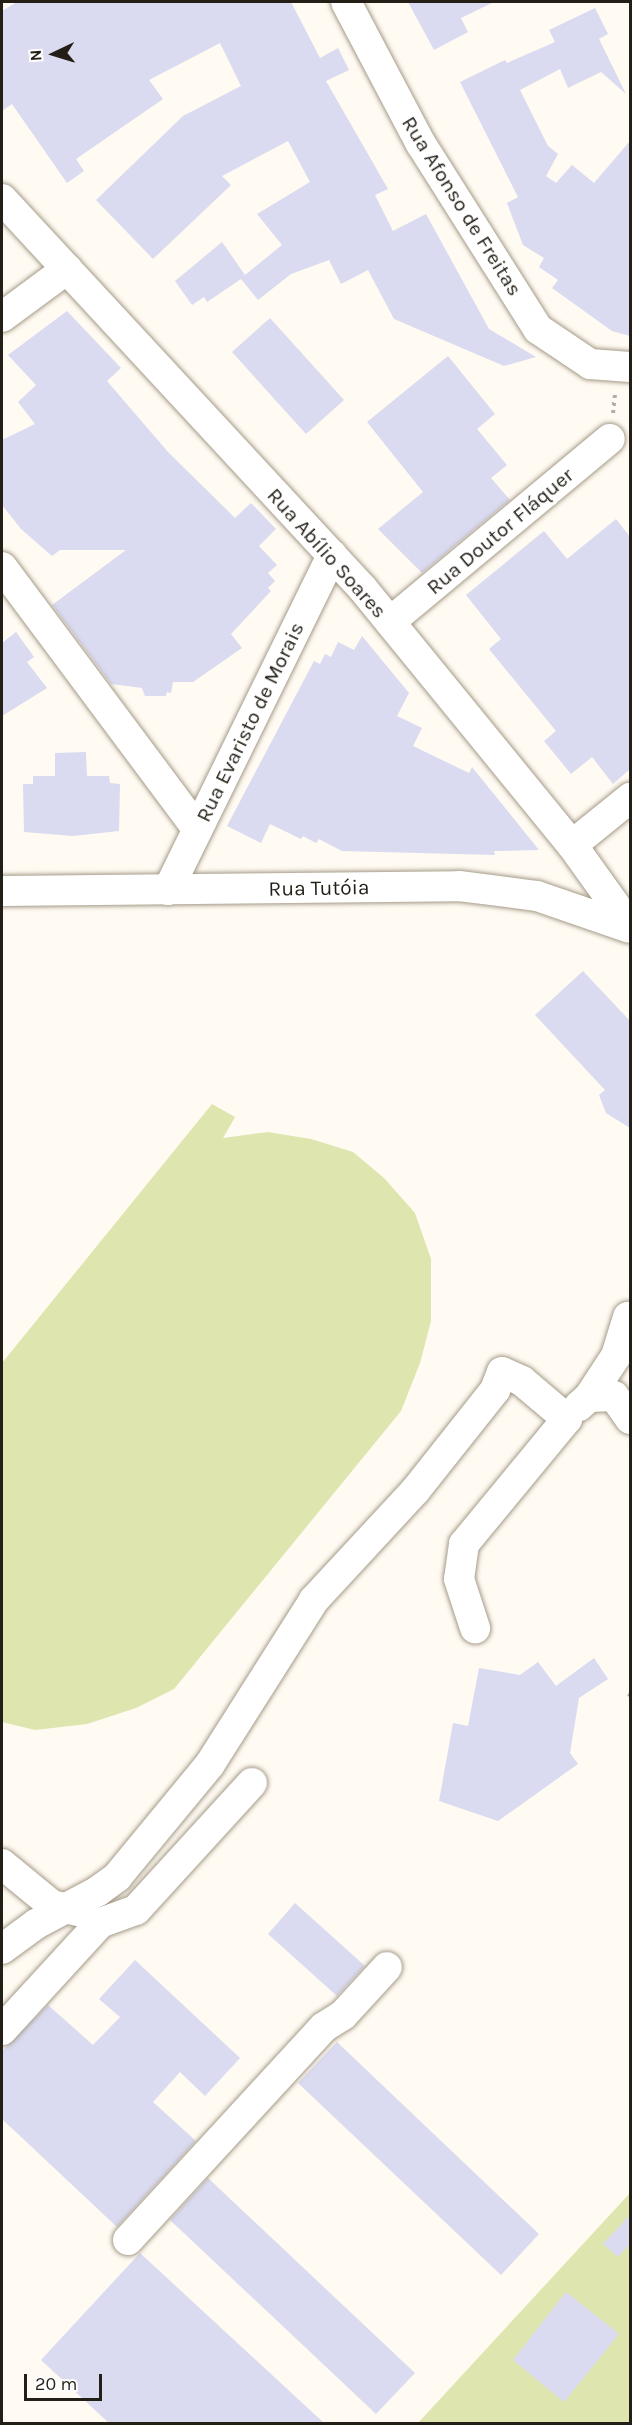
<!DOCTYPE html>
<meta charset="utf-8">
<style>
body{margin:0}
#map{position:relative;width:632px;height:2425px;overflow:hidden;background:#fffaf2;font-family:Karla,sans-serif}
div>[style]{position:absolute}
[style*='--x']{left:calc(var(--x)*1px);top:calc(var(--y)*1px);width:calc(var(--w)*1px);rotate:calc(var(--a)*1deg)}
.green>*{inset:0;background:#dfe5af}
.building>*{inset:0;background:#dadaf0}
.path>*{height:4px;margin-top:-2px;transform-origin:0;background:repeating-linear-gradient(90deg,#b3aea6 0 3px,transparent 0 7.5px)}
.roads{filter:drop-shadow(0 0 2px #a59b88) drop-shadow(0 0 2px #a59b88)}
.minor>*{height:30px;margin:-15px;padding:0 15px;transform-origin:15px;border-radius:15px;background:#fff}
span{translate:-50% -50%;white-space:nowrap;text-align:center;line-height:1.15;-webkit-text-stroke:6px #fff;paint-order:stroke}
.street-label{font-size:21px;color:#231f17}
.frame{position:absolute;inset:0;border:3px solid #231f17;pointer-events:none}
.north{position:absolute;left:24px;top:24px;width:60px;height:60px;-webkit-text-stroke:4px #fff;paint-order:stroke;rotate:266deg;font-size:16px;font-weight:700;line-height:24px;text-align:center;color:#231f17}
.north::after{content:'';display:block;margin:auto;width:21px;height:27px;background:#231f17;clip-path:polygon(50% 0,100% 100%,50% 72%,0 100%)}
.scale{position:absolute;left:24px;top:2374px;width:78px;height:27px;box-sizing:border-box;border:3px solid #231f17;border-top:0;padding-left:8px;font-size:18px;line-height:21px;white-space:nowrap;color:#231f17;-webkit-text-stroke:4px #fff;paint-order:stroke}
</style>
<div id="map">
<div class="green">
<div style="clip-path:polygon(212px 1104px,235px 1117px,223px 1138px,268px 1132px,311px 1139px,353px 1152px,384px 1178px,415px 1213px,431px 1259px,431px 1321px,420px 1363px,401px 1411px,174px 1689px,136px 1708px,87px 1724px,35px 1730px,2px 1722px,2px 1363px)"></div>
<div style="clip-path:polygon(630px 2193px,630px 2423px,418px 2423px)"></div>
</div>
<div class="building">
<div style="clip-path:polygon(17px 2px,291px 2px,320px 58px,338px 48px,349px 70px,326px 81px,388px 189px,375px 195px,393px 231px,426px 214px,489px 329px,536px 357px,504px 366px,394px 319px,368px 270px,341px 284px,329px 260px,291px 274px,258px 300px,241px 279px,207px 302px,204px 297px,192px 305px,175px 281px,222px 242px,245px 275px,282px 245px,257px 214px,310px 182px,288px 141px,222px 176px,231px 185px,153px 259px,96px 200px,183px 116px,241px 86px,220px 43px,149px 80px,163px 99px,76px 159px,84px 171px,67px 183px,12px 104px,2px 111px,2px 11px)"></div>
<div style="clip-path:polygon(408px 2px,494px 2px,461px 18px,468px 32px,434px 50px)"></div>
<div style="clip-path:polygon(595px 8px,608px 34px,599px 39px,626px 94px,601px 72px,568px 88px,560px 69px,520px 90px,548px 146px,558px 154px,546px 176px,556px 183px,572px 165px,594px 183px,630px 141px,630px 336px,612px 331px,552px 288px,558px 280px,539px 267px,544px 258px,523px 245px,507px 203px,518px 197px,460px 82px,505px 60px,507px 63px,555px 42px,549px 30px)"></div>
<div style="clip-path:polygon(67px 311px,121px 368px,107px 381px,168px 452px,235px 518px,251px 503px,276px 529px,259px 546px,277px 565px,268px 573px,275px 581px,268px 588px,271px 591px,231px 634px,242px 648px,193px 682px,173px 682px,171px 693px,167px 692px,166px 696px,145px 696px,142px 688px,111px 684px,52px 605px,126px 550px,60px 550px,52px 556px,21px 529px,2px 505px,2px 440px,35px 424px,18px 402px,36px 385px,8px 355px)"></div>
<div style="clip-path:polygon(270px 318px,344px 400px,306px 434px,232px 352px)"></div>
<div style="clip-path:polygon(448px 356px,495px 414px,477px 429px,507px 465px,491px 478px,510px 500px,422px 573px,378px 529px,423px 492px,367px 422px)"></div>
<div style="clip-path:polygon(616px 519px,630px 537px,630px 769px,613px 784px,592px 757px,571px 774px,544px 741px,556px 731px,489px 649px,501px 639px,466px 595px,544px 531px,567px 559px)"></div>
<div style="clip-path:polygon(16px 632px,34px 657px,27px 662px,47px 688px,2px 716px,2px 643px)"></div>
<div style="clip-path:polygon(362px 636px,409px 693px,397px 716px,422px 728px,413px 746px,469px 773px,472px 767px,539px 850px,494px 851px,495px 855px,342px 851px,319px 839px,316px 843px,303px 836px,301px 839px,270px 824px,261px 843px,227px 826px,314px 661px,320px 664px,325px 654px,331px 657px,338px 642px,354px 650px)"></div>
<div style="clip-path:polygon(86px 752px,87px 776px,109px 776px,110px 783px,120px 784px,119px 831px,73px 836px,24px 832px,23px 784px,33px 784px,33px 776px,55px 776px,55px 753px)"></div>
<div style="clip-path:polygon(583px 971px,630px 1021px,630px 1128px,606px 1113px,599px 1095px,605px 1090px,535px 1015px)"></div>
<div style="clip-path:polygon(594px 1658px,608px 1679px,579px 1698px,570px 1753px,578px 1764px,498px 1821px,439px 1801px,453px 1723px,468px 1726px,479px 1668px,520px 1675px,538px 1662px,556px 1686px)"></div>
<div style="clip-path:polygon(295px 1903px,365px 1966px,337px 1996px,268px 1934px)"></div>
<div style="clip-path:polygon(135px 1960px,240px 2058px,205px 2096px,180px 2072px,153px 2102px,196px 2141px,117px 2227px,2px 2119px,2px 2051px,48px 2005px,93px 2045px,120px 2017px,99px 1999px)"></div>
<div style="clip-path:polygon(337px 2042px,539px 2234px,501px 2275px,298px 2083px)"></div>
<div style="clip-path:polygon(208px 2178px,415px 2373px,376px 2414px,170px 2220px)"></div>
<div style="clip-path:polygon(630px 2215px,630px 2244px,618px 2257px,603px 2244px)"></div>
<div style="clip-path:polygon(140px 2253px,325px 2424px,110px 2424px,41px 2360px)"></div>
<div style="clip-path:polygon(566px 2292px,619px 2334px,564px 2402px,513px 2360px)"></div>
</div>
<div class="path">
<div style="--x:613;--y:413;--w:19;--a:-84"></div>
<div style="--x:628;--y:1694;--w:2;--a:27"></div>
</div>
<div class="roads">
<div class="minor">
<div style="--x:346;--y:2;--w:161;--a:62.2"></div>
<div style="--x:421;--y:144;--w:219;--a:57.7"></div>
<div style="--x:538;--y:329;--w:63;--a:33.9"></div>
<div style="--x:590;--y:364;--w:40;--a:4.3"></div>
<div style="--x:2;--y:199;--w:531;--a:47.21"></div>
<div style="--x:363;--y:589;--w:330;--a:50.8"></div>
<div style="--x:572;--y:845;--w:100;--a:54.4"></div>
<div style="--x:2;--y:317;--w:81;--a:-36.4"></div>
<div style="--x:2;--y:567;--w:327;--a:53.3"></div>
<div style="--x:390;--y:622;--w:286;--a:-39.8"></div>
<div style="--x:572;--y:845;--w:75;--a:-39"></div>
<div style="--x:168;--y:890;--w:373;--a:-63.9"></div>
<div style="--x:2;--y:891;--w:457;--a:-0.6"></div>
<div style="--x:459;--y:886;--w:79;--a:7.3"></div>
<div style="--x:537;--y:896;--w:98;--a:19"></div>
<div style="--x:589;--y:1397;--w:49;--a:-56.6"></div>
<div style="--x:616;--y:1356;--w:41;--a:-72.9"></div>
<div style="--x:579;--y:1406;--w:13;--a:-42"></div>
<div style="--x:589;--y:1397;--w:25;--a:-2"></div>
<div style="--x:614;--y:1396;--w:28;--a:55"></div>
<div style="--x:2;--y:1864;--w:65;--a:39.4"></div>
<div style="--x:52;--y:1905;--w:27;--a:13"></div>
<div style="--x:2;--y:1949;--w:42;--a:-36.3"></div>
<div style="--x:36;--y:1924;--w:70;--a:-28"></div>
<div style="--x:98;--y:1891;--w:24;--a:-36"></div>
<div style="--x:117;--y:1877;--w:146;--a:-50.5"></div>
<div style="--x:210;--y:1764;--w:194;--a:-57.6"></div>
<div style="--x:314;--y:1600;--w:149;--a:-47.2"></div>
<div style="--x:415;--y:1491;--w:129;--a:-51.6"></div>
<div style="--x:495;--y:1390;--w:19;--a:-69"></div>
<div style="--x:502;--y:1372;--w:22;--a:24"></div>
<div style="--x:522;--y:1381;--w:59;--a:40.2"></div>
<div style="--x:567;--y:1419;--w:162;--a:129.5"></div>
<div style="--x:464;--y:1544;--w:35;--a:98"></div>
<div style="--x:459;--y:1579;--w:52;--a:71.9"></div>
<div style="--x:2;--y:2030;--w:145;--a:-47.5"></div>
<div style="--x:100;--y:1923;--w:38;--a:-20"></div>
<div style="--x:136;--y:1910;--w:172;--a:-47.6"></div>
<div style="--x:128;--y:2240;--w:289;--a:-47.4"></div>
<div style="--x:324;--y:2027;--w:22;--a:-32"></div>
<div style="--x:343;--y:2015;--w:65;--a:-47.5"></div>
</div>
</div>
<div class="street-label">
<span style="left:462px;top:206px;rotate:58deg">Rua Afonso de Freitas</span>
<span style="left:500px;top:531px;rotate:-40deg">Rua Doutor Fláquer</span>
<span style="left:327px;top:553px;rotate:48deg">Rua Abílio Soares</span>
<span style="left:250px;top:722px;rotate:-64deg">Rua Evaristo de Morais</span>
<span style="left:319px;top:888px;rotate:-1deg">Rua Tutóia</span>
</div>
<div class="frame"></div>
<div class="north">N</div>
<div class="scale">20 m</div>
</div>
